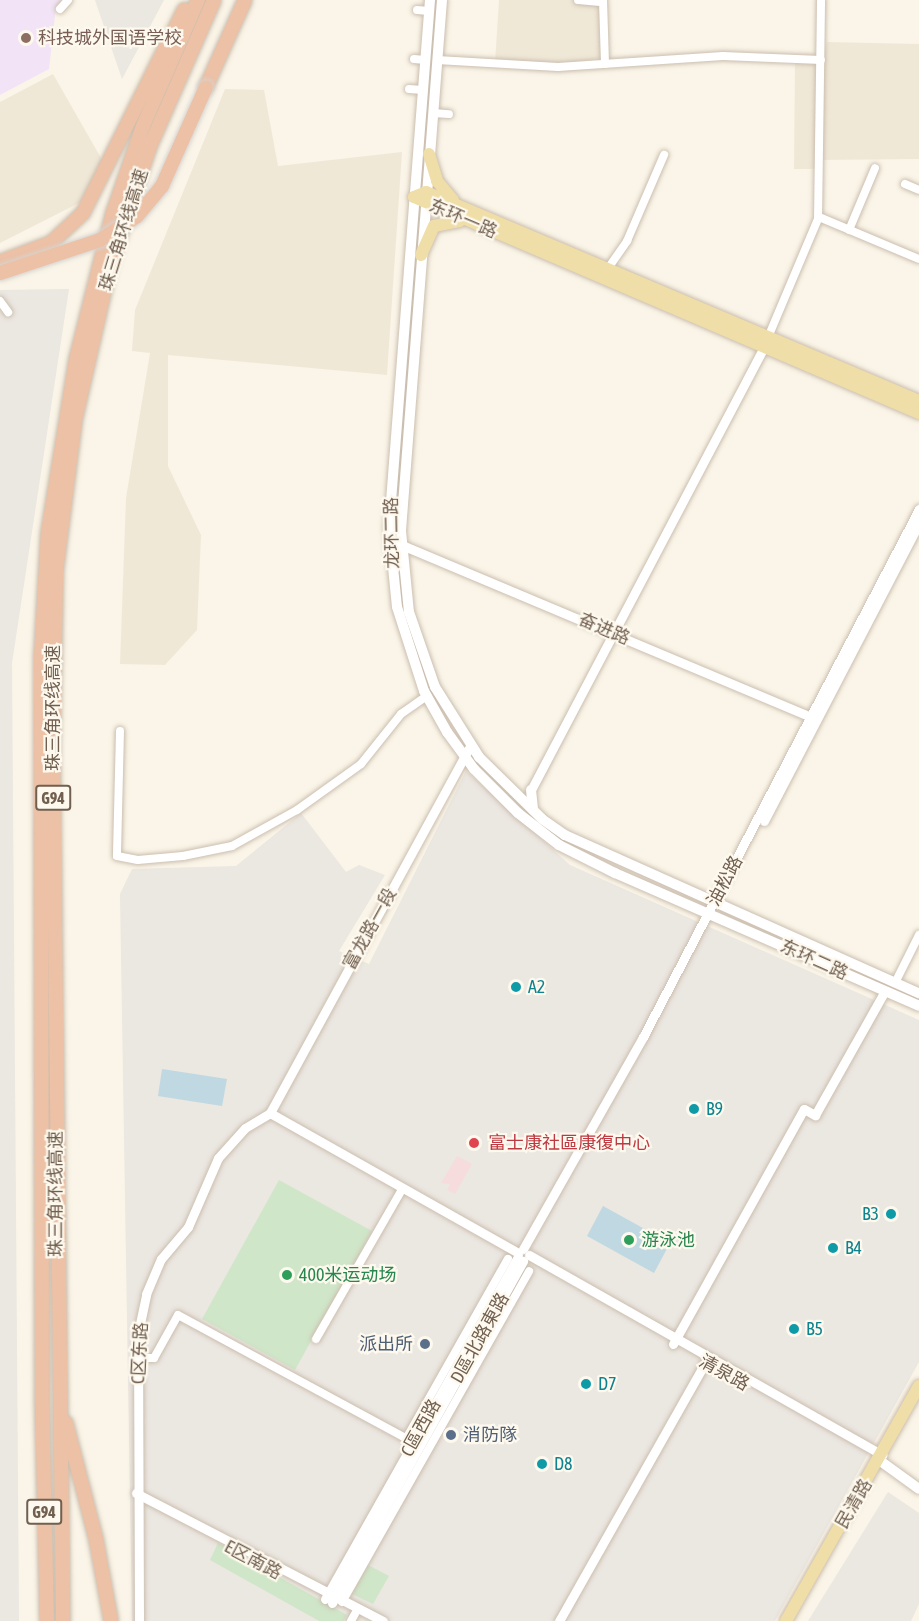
<!DOCTYPE html>
<meta charset="utf-8">
<style>
body{margin:0}
#map{position:relative;width:919px;height:1621px;overflow:hidden;background:#faf5e8;font-family:"Asap Condensed","Noto Sans SC",sans-serif}
div>[style]{position:absolute}
[style*='--x']{left:calc(var(--x)*1px);top:calc(var(--y)*1px);width:calc(var(--w)*1px);rotate:calc(var(--a)*1deg)}
.residential>*{inset:0;background:#f0e8d7}
.industrial>*{inset:0;background:#ebe7e1}
.education>*{inset:0;background:#f2e4f6}
.medical>*{inset:0;background:#f6dcdc}
.green>*{inset:0;background:#d0e6c8}
.water>*{inset:0;background:#bfd8e1}
.roads{filter:drop-shadow(0 0 2px #cbbeaf) drop-shadow(0 0 2px #cbbeaf)}
.minor>*{height:8px;margin:-4px;padding:0 4px;transform-origin:4px;border-radius:4px;background:#fff}
.tertiary>*{height:9px;margin:-4.5px;padding:0 4.5px;transform-origin:4.5px;border-radius:4.5px;background:#fff}
.secondary>*{height:10px;margin:-5px;padding:0 5px;transform-origin:5px;border-radius:5px;background:#fff}
.primary>*{height:12px;margin:-6px;padding:0 6px;transform-origin:6px;border-radius:6px;background:#f0dea8}
.motorway>*{height:14px;margin:-7px;padding:0 7px;transform-origin:7px;border-radius:7px;background:#ecc1a6}
.bridges{filter:drop-shadow(0 0 2px #d7d2ce) drop-shadow(0 0 2px #d7d2ce)}
.motorway-bridge>*{height:14px;margin:-7px;padding:0 7px;transform-origin:7px;border-radius:7px;background:#ecc1a6}
.dots>*{width:16px;height:16px;translate:-50% -50%;box-sizing:border-box;border:3px solid #fdf9ee;border-radius:50%}
span{translate:-50% -50%;white-space:nowrap;text-align:center;line-height:1.15;-webkit-text-stroke:4.5px #fdf9ee;paint-order:stroke}
.shield-label span{padding:2px 4px;background:#fdf9ee;border:2px solid;border-radius:4px;-webkit-text-stroke-width:0}
.shield-label{font-size:16px;color:#715f4f;font-weight:700}
.education-label{font-size:18px;color:#785e54}
.left{translate:0 -50%;text-align:left}
.street-label{font-size:18px;color:#715f4f}
.culture-label{font-size:18px;color:#0d838f}
.right{translate:-100% -50%;text-align:right}
.health-label{font-size:18px;color:#be3a42}
.leisure-label{font-size:18px;color:#27864d}
.service-label{font-size:18px;color:#4e5e75}
</style>
<div id="map">
<div class="residential">
<div style="clip-path:polygon(499px 0,601px 0,601px 58px,565px 64px,495px 63px)"></div>
<div style="clip-path:polygon(827px 42px,919px 44px,919px 159px,823px 160px,822px 169px,794px 169px,795px 61px,822px 62px)"></div>
<div style="clip-path:polygon(53px 74px,105px 165px,87px 199px,0 243px,0 102px)"></div>
<div style="clip-path:polygon(225px 89px,264px 90px,278px 166px,402px 152px,387px 375px,168px 355px,168px 466px,201px 535px,197px 630px,165px 665px,120px 664px,126px 498px,150px 353px,132px 351px,135px 310px)"></div>
</div>
<div class="industrial">
<div style="clip-path:polygon(95px 0,164px 0,122px 79px)"></div>
<div style="clip-path:polygon(69px 289px,12px 663px,19px 1621px,0 1621px,0 290px)"></div>
<div style="clip-path:polygon(466px 771px,570px 865px,919px 1020px,919px 1362px,775px 1621px,132px 1621px,120px 894px,132px 869px,236px 866px,301px 813px,346px 872px,359px 865px,385px 875px,339px 951px,369px 964px)"></div>
<div style="clip-path:polygon(888px 1492px,919px 1513px,919px 1604px,911px 1621px,808px 1621px)"></div>
</div>
<div class="education">
<div style="clip-path:polygon(0 0,62px 0,56px 7px,49px 69px,0 95px)"></div>
</div>
<div class="medical">
<div style="clip-path:polygon(457px 1156px,472px 1164px,455px 1194px,447px 1190px,450px 1184px,441px 1183px)"></div>
</div>
<div class="green">
<div style="clip-path:polygon(418px 217px,420px 217px,396px 530px,394px 517px)"></div>
<div style="clip-path:polygon(279px 1180px,372px 1231px,295px 1370px,202px 1319px)"></div>
<div style="clip-path:polygon(218px 1543px,347px 1615px,344px 1621px,319px 1621px,210px 1560px)"></div>
<div style="clip-path:polygon(368px 1565px,389px 1576px,373px 1604px,352px 1594px)"></div>
</div>
<div class="water">
<div style="clip-path:polygon(162px 1069px,227px 1079px,222px 1106px,158px 1096px)"></div>
<div style="clip-path:polygon(603px 1206px,670px 1243px,654px 1273px,587px 1236px)"></div>
</div>
<div class="roads">
<div class="minor">
<div style="--x:578;--y:0;--w:25;--a:5"></div>
<div style="--x:603;--y:0;--w:64;--a:88.2"></div>
<div style="--x:60;--y:9;--w:12;--a:-48"></div>
<div style="--x:417;--y:10;--w:12;--a:5"></div>
<div style="--x:414;--y:59;--w:11;--a:5"></div>
<div style="--x:437;--y:60;--w:121;--a:3.3"></div>
<div style="--x:558;--y:67;--w:165;--a:-3.8"></div>
<div style="--x:723;--y:56;--w:98;--a:2.3"></div>
<div style="--x:409;--y:89;--w:14;--a:4"></div>
<div style="--x:433;--y:113;--w:16;--a:4"></div>
<div style="--x:905;--y:184;--w:15;--a:23"></div>
<div style="--x:819;--y:217;--w:108;--a:22.8"></div>
<div style="--x:849;--y:230;--w:67;--a:-67.2"></div>
<div style="--x:609;--y:267;--w:32;--a:-55"></div>
<div style="--x:627;--y:241;--w:94;--a:-66.7"></div>
<div style="--x:0;--y:301;--w:14;--a:54"></div>
<div style="--x:769;--y:335;--w:126;--a:-67.1"></div>
<div style="--x:818;--y:219;--w:219;--a:-89.2"></div>
<div style="--x:120;--y:731;--w:125;--a:91.4"></div>
<div style="--x:117;--y:856;--w:21;--a:11"></div>
<div style="--x:138;--y:860;--w:45;--a:-5.1"></div>
<div style="--x:183;--y:856;--w:50;--a:-11.5"></div>
<div style="--x:232;--y:846;--w:74;--a:-29"></div>
<div style="--x:297;--y:810;--w:79;--a:-35.7"></div>
<div style="--x:361;--y:764;--w:64;--a:-51.3"></div>
<div style="--x:401;--y:714;--w:32;--a:-35"></div>
<div style="--x:895;--y:983;--w:54;--a:-63.4"></div>
<div style="--x:316;--y:1339;--w:174;--a:-60.1"></div>
<div style="--x:138;--y:1358;--w:16;--a:0"></div>
<div style="--x:154;--y:1358;--w:49;--a:-60.8"></div>
<div style="--x:178;--y:1315;--w:267;--a:28.4"></div>
<div style="--x:406;--y:1439;--w:207;--a:-60.5"></div>
<div style="--x:342;--y:1602;--w:380;--a:-60.5"></div>
<div style="--x:351;--y:1621;--w:13;--a:-61"></div>
</div>
<div class="tertiary">
<div style="--x:397;--y:543;--w:454;--a:22.8"></div>
<div style="--x:531;--y:790;--w:503;--a:-62.26"></div>
<div style="--x:764;--y:821;--w:336;--a:-62.5"></div>
<div style="--x:270;--y:1113;--w:285;--a:29.4"></div>
<div style="--x:523;--y:1249;--w:244;--a:-60.5"></div>
<div style="--x:643;--y:1037;--w:596;--a:-62.4"></div>
<div style="--x:529;--y:1255;--w:406;--a:29.5"></div>
<div style="--x:673;--y:1344;--w:269;--a:-60.9"></div>
<div style="--x:804;--y:1109;--w:13;--a:29"></div>
<div style="--x:815;--y:1115;--w:142;--a:-60.6"></div>
<div style="--x:136;--y:1493;--w:278;--a:27.4"></div>
<div style="--x:325;--y:1599;--w:393;--a:-60.6"></div>
<div style="--x:332;--y:1603;--w:392;--a:-60.8"></div>
<div style="--x:139;--y:1621;--w:288;--a:-90.2"></div>
<div style="--x:138;--y:1333;--w:40;--a:-78"></div>
<div style="--x:146;--y:1294;--w:38;--a:-67"></div>
<div style="--x:161;--y:1259;--w:42;--a:-49.8"></div>
<div style="--x:188;--y:1227;--w:75;--a:-66.5"></div>
<div style="--x:218;--y:1158;--w:40;--a:-48"></div>
<div style="--x:245;--y:1128;--w:29;--a:-31"></div>
<div style="--x:270;--y:1113;--w:418;--a:-61.4"></div>
<div style="--x:559;--y:1621;--w:302;--a:-60.5"></div>
</div>
<div class="secondary">
<div style="--x:430;--y:0;--w:529;--a:94.45"></div>
<div style="--x:389;--y:527;--w:80;--a:84.3"></div>
<div style="--x:397;--y:607;--w:88;--a:72.2"></div>
<div style="--x:424;--y:691;--w:47;--a:60.7"></div>
<div style="--x:447;--y:732;--w:46;--a:53.9"></div>
<div style="--x:474;--y:769;--w:62;--a:45"></div>
<div style="--x:518;--y:813;--w:52;--a:38"></div>
<div style="--x:559;--y:845;--w:63;--a:26.6"></div>
<div style="--x:615;--y:873;--w:332;--a:23.6"></div>
<div style="--x:442;--y:0;--w:533;--a:94.42"></div>
<div style="--x:401;--y:531;--w:81;--a:84.4"></div>
<div style="--x:409;--y:612;--w:79;--a:70.9"></div>
<div style="--x:435;--y:687;--w:83;--a:57.8"></div>
<div style="--x:479;--y:757;--w:88;--a:44.5"></div>
<div style="--x:542;--y:819;--w:28;--a:35"></div>
<div style="--x:565;--y:835;--w:388;--a:24.1"></div>
<div style="--x:531;--y:790;--w:20;--a:84"></div>
<div style="--x:879;--y:1460;--w:49;--a:35.9"></div>
</div>
<div class="primary">
<div style="--x:429;--y:154;--w:28;--a:73"></div>
<div style="--x:437;--y:181;--w:25;--a:50"></div>
<div style="--x:414;--y:197;--w:549;--a:23.16"></div>
<div style="--x:414;--y:197;--w:13;--a:-23"></div>
<div style="--x:426;--y:192;--w:535;--a:22.97"></div>
<div style="--x:421;--y:255;--w:32;--a:-66"></div>
<div style="--x:434;--y:226;--w:26;--a:-11"></div>
<div style="--x:786;--y:1621;--w:270;--a:-60.5"></div>
</div>
<div class="motorway">
<div style="--x:206;--y:87;--w:95;--a:-65.9"></div>
<div style="--x:0;--y:262;--w:54;--a:-20.4"></div>
<div style="--x:51;--y:243;--w:44;--a:-43.2"></div>
<div style="--x:83;--y:213;--w:227;--a:-63.5"></div>
<div style="--x:66;--y:1423;--w:120;--a:75.5"></div>
<div style="--x:96;--y:1539;--w:83;--a:79.6"></div>
<div style="--x:47;--y:1621;--w:218;--a:-91.3"></div>
<div style="--x:42;--y:1403;--w:746;--a:-90.08"></div>
<div style="--x:41;--y:657;--w:124;--a:-86.8"></div>
<div style="--x:48;--y:533;--w:175;--a:-80.8"></div>
<div style="--x:76;--y:360;--w:152;--a:-75.9"></div>
<div style="--x:113;--y:213;--w:92;--a:-71"></div>
<div style="--x:143;--y:126;--w:137;--a:-66.4"></div>
<div style="--x:63;--y:1621;--w:872;--a:-90.66"></div>
<div style="--x:53;--y:749;--w:178;--a:-89"></div>
<div style="--x:56;--y:571;--w:152;--a:-82.8"></div>
<div style="--x:75;--y:420;--w:162;--a:-77.2"></div>
<div style="--x:111;--y:262;--w:122;--a:-71.4"></div>
<div style="--x:150;--y:146;--w:159;--a:-66.3"></div>
</div>
</div>
<div class="bridges">
<div class="motorway-bridge">
<div style="--x:0;--y:273;--w:105;--a:-18.3"></div>
<div style="--x:100;--y:240;--w:44;--a:-33"></div>
<div style="--x:137;--y:216;--w:39;--a:-50"></div>
<div style="--x:162;--y:186;--w:108;--a:-66"></div>
</div>
</div>
<div class="dots">
<div style="left:26px;top:38px;background:#8d6e63"></div>
<div style="left:516px;top:987px;background:#0f9aa8"></div>
<div style="left:694px;top:1109px;background:#0f9aa8"></div>
<div style="left:474px;top:1143px;background:#e0444e"></div>
<div style="left:891px;top:1214px;background:#0f9aa8"></div>
<div style="left:629px;top:1240px;background:#2e9e5b"></div>
<div style="left:833px;top:1248px;background:#0f9aa8"></div>
<div style="left:287px;top:1275px;background:#2e9e5b"></div>
<div style="left:794px;top:1329px;background:#0f9aa8"></div>
<div style="left:425px;top:1344px;background:#5c6f8a"></div>
<div style="left:586px;top:1384px;background:#0f9aa8"></div>
<div style="left:451px;top:1435px;background:#5c6f8a"></div>
<div style="left:542px;top:1464px;background:#0f9aa8"></div>
</div>
<div class="shield-label">
<span style="left:53px;top:798px">G94</span>
<span style="left:44px;top:1512px">G94</span>
</div>
<div class="education-label">
<span class="left" style="left:38px;top:38px">科技城外国语学校</span>
</div>
<div class="street-label">
<span style="left:463px;top:219px;rotate:23deg">东环一路</span>
<span style="left:124px;top:230px;rotate:-73deg">珠三角环线高速</span>
<span style="left:392px;top:533px;rotate:-91deg">龙环二路</span>
<span style="left:604px;top:629px;rotate:23deg">奋进路</span>
<span style="left:53px;top:708px;rotate:-90deg">珠三角环线高速</span>
<span style="left:725px;top:881px;rotate:-62deg">油松路</span>
<span style="left:370px;top:929px;rotate:-61deg">富龙路一段</span>
<span style="left:814px;top:960px;rotate:24deg">东环二路</span>
<span style="left:56px;top:1194px;rotate:-90deg">珠三角环线高速</span>
<span style="left:480px;top:1338px;rotate:-61deg">D區北路東路</span>
<span style="left:140px;top:1353px;rotate:-87deg">C区东路</span>
<span style="left:724px;top:1373px;rotate:29deg">清泉路</span>
<span style="left:421px;top:1428px;rotate:-61deg">C區西路</span>
<span style="left:854px;top:1504px;rotate:-60deg">民清路</span>
<span style="left:253px;top:1560px;rotate:28deg">E区南路</span>
</div>
<div class="culture-label">
<span class="left" style="left:528px;top:987px">A2</span>
<span class="left" style="left:706px;top:1109px">B9</span>
<span class="right" style="left:879px;top:1214px">B3</span>
<span class="left" style="left:845px;top:1248px">B4</span>
<span class="left" style="left:806px;top:1329px">B5</span>
<span class="left" style="left:598px;top:1384px">D7</span>
<span class="left" style="left:554px;top:1464px">D8</span>
</div>
<div class="health-label">
<span class="left" style="left:488px;top:1143px">富士康社區康復中心</span>
</div>
<div class="leisure-label">
<span class="left" style="left:641px;top:1240px">游泳池</span>
<span class="left" style="left:299px;top:1275px">400米运动场</span>
</div>
<div class="service-label">
<span class="right" style="left:413px;top:1344px">派出所</span>
<span class="left" style="left:463px;top:1435px">消防隊</span>
</div>
</div>
